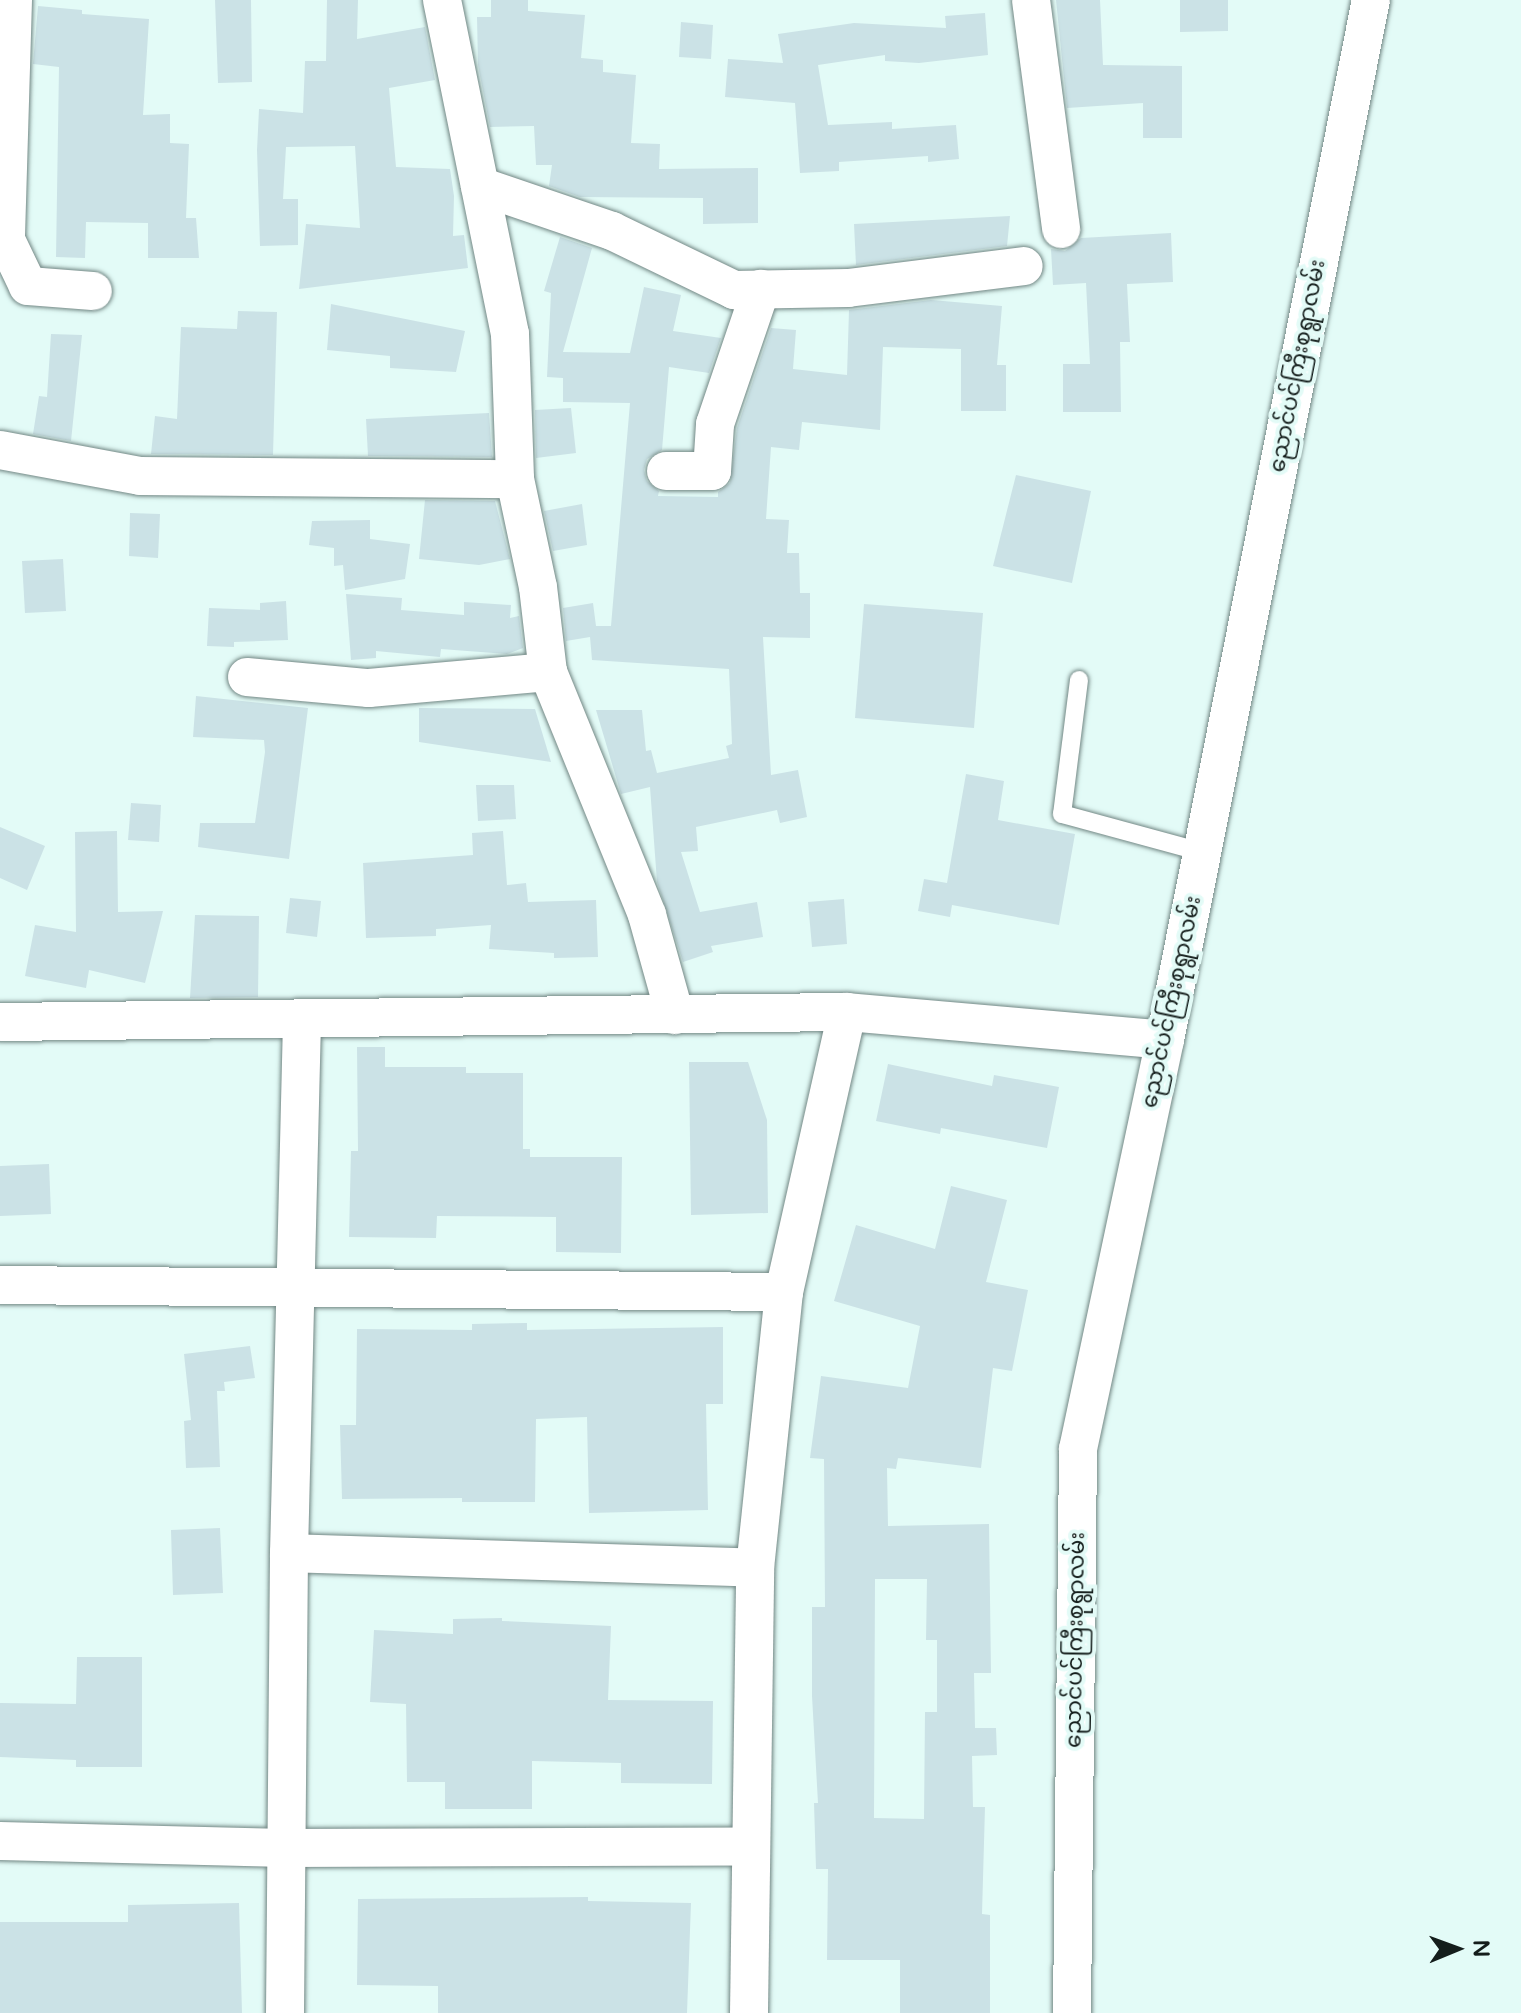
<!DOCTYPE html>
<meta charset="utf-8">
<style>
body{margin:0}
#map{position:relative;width:1521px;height:2013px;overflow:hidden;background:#e3fbf7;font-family:"Varela Round","Noto Sans Myanmar",sans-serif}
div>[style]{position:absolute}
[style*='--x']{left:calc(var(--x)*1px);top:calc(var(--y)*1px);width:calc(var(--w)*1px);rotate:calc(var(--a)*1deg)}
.building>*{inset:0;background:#cbe2e6}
.roads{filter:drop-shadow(0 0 2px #728784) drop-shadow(0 0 2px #728784)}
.lane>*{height:18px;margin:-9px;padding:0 9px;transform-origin:9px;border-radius:9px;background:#fff}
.street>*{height:38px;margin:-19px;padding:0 19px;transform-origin:19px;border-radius:19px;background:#fff}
span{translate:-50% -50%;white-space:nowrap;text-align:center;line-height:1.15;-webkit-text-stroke:8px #e3fbf7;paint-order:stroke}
.street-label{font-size:22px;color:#141d1b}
.north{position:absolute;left:1417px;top:1909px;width:80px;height:80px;-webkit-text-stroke:6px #e3fbf7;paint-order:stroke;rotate:89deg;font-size:22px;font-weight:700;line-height:32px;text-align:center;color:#141d1b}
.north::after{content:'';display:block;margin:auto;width:28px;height:36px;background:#141d1b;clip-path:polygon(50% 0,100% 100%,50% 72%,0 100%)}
</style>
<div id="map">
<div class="building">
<div style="clip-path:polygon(215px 0,251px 0,252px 82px,218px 83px)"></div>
<div style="clip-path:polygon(327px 0,358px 0,357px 39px,425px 27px,435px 80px,389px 88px,396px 167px,450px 169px,454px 196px,453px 236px,464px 235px,468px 268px,299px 289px,306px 224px,360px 228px,355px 146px,286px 147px,283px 199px,298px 199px,298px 245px,260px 246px,257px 150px,259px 109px,303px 113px,305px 61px,326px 61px)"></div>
<div style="clip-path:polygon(491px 0,528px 0,528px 11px,585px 15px,581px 58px,603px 60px,603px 72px,636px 75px,631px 143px,660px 144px,659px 169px,758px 168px,758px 223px,703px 224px,703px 198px,580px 197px,549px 186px,552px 165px,536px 165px,534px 126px,490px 127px,478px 65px,477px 17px,491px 17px)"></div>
<div style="clip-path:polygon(1056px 0,1100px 0,1103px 65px,1182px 66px,1182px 138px,1143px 138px,1143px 103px,1067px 108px)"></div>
<div style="clip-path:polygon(1180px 0,1228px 0,1228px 31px,1180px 32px)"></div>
<div style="clip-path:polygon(38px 6px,82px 10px,82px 14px,149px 19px,143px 115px,170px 114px,170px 143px,189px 144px,186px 218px,196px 218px,199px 258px,148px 258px,148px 223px,86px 222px,85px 258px,56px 257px,59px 67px,33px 64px)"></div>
<div style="clip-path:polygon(985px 13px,988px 55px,919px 63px,885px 61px,885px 55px,818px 65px,828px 125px,892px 122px,892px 129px,956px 125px,959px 159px,928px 162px,928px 156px,839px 162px,839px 171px,800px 173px,795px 103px,725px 97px,728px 59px,783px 63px,778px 34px,854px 23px,946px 28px,945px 16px)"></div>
<div style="clip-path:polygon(681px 22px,713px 25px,711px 59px,679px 57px)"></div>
<div style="clip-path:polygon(1010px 216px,1007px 246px,856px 265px,854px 224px)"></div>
<div style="clip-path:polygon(1171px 233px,1173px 282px,1127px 284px,1130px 342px,1120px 342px,1121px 412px,1063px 412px,1063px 364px,1090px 364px,1086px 283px,1053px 285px,1051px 249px,1065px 251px,1081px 238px)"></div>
<div style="clip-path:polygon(560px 237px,592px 248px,563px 352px,630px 353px,644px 287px,681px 295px,673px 331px,721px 338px,709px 373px,669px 367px,662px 450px,647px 459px,644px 470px,647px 481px,659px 491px,658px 496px,718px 497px,718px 492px,730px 483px,737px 428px,771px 328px,796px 330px,793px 369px,847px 375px,849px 310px,931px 300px,1002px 306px,997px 365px,1006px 365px,1006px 411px,961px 411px,961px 349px,883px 347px,880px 430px,802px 422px,799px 450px,771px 447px,766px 519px,789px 520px,787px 553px,799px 553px,800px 593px,810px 593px,810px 638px,763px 637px,771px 775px,798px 770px,807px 817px,780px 823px,777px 810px,696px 827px,698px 851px,681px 852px,700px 912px,757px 902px,763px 937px,711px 946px,713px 952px,683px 962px,657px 882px,650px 787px,621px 794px,596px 710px,642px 710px,646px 751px,651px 750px,657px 773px,729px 758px,726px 746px,732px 744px,729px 669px,592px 660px,590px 637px,566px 641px,563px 608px,593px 603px,596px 626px,611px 626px,630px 403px,563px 402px,563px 378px,547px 377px,551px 293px,544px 291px)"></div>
<div style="clip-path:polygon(331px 304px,465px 331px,456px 372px,390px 368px,390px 356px,327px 350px)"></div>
<div style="clip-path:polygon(238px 311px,277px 312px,273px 455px,151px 454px,155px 416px,177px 419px,181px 327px,237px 329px)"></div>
<div style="clip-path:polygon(51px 334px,82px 335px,71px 441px,33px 434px,39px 396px,47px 397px)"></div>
<div style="clip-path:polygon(571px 408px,576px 453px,536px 458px,535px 410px)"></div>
<div style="clip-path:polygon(489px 413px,492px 457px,368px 456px,366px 419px)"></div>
<div style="clip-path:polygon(1016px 475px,1091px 491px,1072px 583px,993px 566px)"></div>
<div style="clip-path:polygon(425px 500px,495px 501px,510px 559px,479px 565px,419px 559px)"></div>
<div style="clip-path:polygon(582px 504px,587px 545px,553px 551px,544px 511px)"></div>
<div style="clip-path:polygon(130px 513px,160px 514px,158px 558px,129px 556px)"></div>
<div style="clip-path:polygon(370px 520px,370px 539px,410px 544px,405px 579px,345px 590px,343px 565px,334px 566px,334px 548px,309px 545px,312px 521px)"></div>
<div style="clip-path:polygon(63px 559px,66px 611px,25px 613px,22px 561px)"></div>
<div style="clip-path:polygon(346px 594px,402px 598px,401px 610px,464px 615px,464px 602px,511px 605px,510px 618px,519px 616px,523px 648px,507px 654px,441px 649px,440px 657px,376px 651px,376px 658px,351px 660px)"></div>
<div style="clip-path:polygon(286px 601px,288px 640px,234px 642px,234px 647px,207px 646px,209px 608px,260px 610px,260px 603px)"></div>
<div style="clip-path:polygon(864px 604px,983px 613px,974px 728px,855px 718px)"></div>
<div style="clip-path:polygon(196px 696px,308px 708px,289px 859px,198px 847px,200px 823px,255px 823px,265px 752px,264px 740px,193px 737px)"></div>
<div style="clip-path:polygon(419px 708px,535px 709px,551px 762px,419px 742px)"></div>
<div style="clip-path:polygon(966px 774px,1004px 781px,998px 820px,1075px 834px,1059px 925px,952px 905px,950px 917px,918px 911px,924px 879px,947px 883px)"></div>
<div style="clip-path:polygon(476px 785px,514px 785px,516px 819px,478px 821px)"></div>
<div style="clip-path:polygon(131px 803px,161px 805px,159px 842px,128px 840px)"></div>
<div style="clip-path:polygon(0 827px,45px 846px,27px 890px,0 878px)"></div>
<div style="clip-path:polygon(117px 831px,118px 912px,163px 911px,145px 983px,89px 970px,86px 988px,25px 976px,35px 925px,76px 932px,75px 832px)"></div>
<div style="clip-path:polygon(503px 831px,507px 885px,526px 883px,528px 902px,596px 900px,598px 957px,554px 958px,554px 953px,489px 949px,491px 925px,436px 929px,436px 936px,366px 938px,363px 863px,473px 855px,472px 833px)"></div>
<div style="clip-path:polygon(290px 898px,321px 901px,317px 937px,286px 933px)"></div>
<div style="clip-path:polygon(844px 899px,847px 944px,812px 947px,808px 902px)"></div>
<div style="clip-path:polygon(195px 915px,259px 916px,258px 997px,190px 998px)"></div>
<div style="clip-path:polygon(357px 1047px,385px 1047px,385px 1067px,466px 1067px,466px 1073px,523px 1073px,523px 1149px,530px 1149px,530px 1157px,622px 1157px,621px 1253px,556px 1252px,556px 1217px,437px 1216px,436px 1238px,349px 1237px,351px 1151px,358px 1151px)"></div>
<div style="clip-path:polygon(689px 1062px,748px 1062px,767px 1120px,768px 1213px,691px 1215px)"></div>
<div style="clip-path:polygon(888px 1064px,992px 1086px,994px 1075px,1059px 1087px,1047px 1148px,941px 1128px,940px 1134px,876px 1121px)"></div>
<div style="clip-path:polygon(49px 1164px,51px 1214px,0 1216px,0 1166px)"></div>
<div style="clip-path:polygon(evenodd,951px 1186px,1007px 1200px,986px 1282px,1028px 1290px,1012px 1371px,993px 1368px,981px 1468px,898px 1458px,896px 1469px,887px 1468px,888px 1526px,989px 1524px,991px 1673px,974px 1673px,975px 1728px,996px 1728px,997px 1755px,972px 1756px,973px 1807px,985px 1807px,982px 1914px,990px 1915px,990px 2013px,900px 2013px,900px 1960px,827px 1960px,828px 1869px,816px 1869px,814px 1803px,818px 1803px,812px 1696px,812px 1607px,825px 1607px,824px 1459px,810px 1458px,821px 1376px,908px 1388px,920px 1326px,834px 1301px,856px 1225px,935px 1249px,951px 1186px,875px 1579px,927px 1579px,926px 1640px,937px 1640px,937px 1712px,925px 1712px,924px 1819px,874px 1818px,875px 1579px)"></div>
<div style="clip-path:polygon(527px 1323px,527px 1330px,723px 1327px,723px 1404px,706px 1404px,708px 1510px,589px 1513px,587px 1417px,536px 1419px,535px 1502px,462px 1502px,462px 1498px,342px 1499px,340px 1425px,356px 1425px,357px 1329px,472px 1330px,472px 1324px)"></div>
<div style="clip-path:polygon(250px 1346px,255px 1378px,224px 1382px,225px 1391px,217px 1391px,220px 1467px,186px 1468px,184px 1421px,191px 1420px,184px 1354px)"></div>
<div style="clip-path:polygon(220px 1528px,223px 1593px,173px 1595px,171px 1530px)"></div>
<div style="clip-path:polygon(502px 1618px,502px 1621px,611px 1626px,608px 1700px,713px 1701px,712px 1784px,621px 1783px,621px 1763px,532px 1761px,532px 1809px,445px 1809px,445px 1782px,407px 1782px,406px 1704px,370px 1702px,374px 1630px,453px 1634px,453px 1619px)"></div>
<div style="clip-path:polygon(77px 1657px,142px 1657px,142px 1767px,76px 1767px,76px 1760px,0 1757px,0 1703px,76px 1704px)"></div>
<div style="clip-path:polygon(588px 1897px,588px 1901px,691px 1903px,687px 2013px,438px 2013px,438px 1986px,357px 1985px,358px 1899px)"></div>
<div style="clip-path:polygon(239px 1903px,242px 2013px,0 2013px,0 1922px,128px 1922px,128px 1905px)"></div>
</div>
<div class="roads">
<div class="lane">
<div style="--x:1079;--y:680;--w:135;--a:97.2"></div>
<div style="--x:1062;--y:814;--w:145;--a:15.2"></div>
</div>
<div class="street">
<div style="--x:13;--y:0;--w:240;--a:91.7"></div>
<div style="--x:6;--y:240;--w:51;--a:64.4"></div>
<div style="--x:28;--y:286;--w:65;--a:4.4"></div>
<div style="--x:442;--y:0;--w:341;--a:78.5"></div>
<div style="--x:510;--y:334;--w:145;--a:88"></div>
<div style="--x:515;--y:479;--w:110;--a:78"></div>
<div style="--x:538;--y:587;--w:86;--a:83.3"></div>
<div style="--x:548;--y:672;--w:262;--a:67.8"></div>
<div style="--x:647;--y:915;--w:104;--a:74.4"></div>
<div style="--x:1031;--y:0;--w:231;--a:82.5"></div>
<div style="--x:480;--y:186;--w:139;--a:18.8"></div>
<div style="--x:612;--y:231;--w:136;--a:25.8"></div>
<div style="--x:734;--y:290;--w:114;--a:-1"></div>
<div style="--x:848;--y:288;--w:177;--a:-7.1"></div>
<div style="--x:0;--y:450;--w:142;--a:10.5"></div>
<div style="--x:140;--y:476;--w:375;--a:0.5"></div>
<div style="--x:666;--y:471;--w:46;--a:0"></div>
<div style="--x:712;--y:471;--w:47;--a:-86.3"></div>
<div style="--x:715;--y:424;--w:143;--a:-71.2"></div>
<div style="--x:247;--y:677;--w:122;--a:5.2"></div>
<div style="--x:369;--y:688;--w:180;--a:-5.1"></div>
<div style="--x:0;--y:1022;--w:847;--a:-0.68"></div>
<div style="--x:847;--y:1012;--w:319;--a:5"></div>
<div style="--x:0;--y:1285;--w:784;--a:0.51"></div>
<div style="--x:289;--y:1553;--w:466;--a:1.8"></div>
<div style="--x:0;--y:1841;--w:286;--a:1.4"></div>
<div style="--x:286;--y:1848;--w:465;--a:-0.2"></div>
<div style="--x:285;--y:2013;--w:460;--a:-89.5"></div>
<div style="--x:289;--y:1553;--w:532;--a:-88.6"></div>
<div style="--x:749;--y:2013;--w:445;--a:-89.2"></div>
<div style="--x:755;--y:1568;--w:278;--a:-84"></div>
<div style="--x:784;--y:1292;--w:287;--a:-77.3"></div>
<div style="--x:1072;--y:2013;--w:564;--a:-89.39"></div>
<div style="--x:1078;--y:1449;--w:418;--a:-78"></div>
<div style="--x:1165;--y:1040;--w:1060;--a:-78.8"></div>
</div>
</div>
<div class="street-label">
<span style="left:1298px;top:366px;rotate:-79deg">ညောင်ပင်ကြီးစုရွာလမ်း</span>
<span style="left:1172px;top:1002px;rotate:-78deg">ညောင်ပင်ကြီးစုရွာလမ်း</span>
<span style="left:1076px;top:1640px;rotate:-89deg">ညောင်ပင်ကြီးစုရွာလမ်း</span>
</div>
<div class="north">N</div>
</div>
